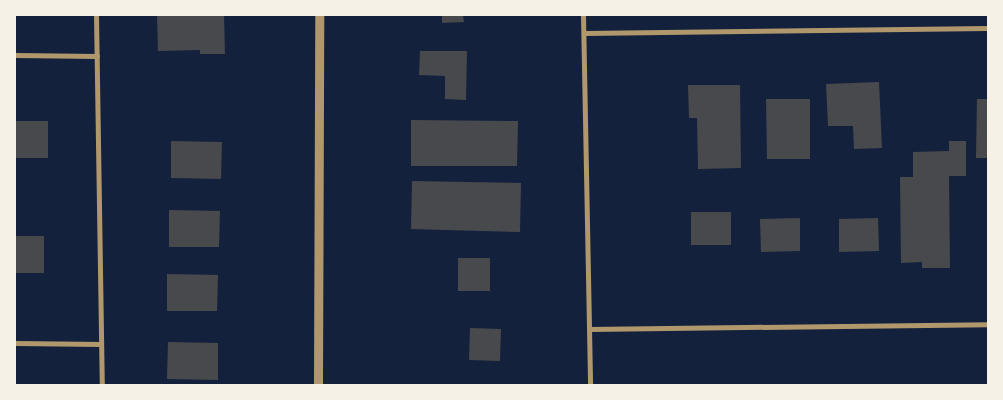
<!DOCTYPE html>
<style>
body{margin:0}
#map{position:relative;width:1003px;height:400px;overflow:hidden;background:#14213d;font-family:Signika,sans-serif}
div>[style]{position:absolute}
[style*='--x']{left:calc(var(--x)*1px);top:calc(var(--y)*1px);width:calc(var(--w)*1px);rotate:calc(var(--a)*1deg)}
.building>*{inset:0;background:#48494c}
.minor>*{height:5px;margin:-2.5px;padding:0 2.5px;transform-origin:2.5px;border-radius:2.5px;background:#b1986c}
.tertiary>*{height:9px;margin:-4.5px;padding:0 4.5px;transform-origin:4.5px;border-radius:4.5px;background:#b1986c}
span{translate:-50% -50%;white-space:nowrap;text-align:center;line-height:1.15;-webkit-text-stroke:4.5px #f6f1e7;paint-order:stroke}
.frame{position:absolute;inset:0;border:16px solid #f6f1e7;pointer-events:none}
</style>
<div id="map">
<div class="building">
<div style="clip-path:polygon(157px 15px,224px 15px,225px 54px,200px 54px,200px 50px,158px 51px)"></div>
<div style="clip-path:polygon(442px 15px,463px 15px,464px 22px,442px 23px)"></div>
<div style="clip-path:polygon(420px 51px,467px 51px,466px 100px,445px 99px,445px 76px,419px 75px)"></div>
<div style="clip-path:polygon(879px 82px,882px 148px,854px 149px,853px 126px,828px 126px,826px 84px)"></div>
<div style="clip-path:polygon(688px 85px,740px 85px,741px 168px,698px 169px,697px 118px,689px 118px)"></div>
<div style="clip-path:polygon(766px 99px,810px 99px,810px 159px,767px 159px)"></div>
<div style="clip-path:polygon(977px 99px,988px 99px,988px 158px,976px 158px)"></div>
<div style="clip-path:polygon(411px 120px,518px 121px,517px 166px,411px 166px)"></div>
<div style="clip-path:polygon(15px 121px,48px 121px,48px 158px,15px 158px)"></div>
<div style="clip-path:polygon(171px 141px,222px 142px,221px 179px,171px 178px)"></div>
<div style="clip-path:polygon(949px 141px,966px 141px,966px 176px,949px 176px,950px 268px,922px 268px,922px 262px,901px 263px,900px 177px,913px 177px,913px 152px,949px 151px)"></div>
<div style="clip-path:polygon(412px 181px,521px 183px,520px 232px,411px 229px)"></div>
<div style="clip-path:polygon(169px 210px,220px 211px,219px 247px,169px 247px)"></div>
<div style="clip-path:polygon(691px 212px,731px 212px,731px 245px,691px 245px)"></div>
<div style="clip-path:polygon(800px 218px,800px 251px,761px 252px,760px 219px)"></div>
<div style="clip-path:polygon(878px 218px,879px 251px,839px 252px,839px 219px)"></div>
<div style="clip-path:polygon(15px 236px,44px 236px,44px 273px,15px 273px)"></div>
<div style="clip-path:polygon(458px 258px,490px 258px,490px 291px,458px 291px)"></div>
<div style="clip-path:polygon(167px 274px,218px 275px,217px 311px,167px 311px)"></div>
<div style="clip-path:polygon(470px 328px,501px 329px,500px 361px,469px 360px)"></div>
<div style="clip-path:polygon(168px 342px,218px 343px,218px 380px,167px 379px)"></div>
</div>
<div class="minor">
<div style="--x:96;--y:15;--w:370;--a:89.1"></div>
<div style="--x:583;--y:15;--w:370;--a:88.9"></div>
<div style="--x:584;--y:33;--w:404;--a:-0.7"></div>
<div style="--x:15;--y:55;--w:82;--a:0.7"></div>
<div style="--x:589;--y:329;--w:399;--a:-0.7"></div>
<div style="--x:15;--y:343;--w:86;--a:0.7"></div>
</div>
<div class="tertiary">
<div style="--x:318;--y:385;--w:370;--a:-89.8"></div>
</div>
<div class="frame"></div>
</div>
